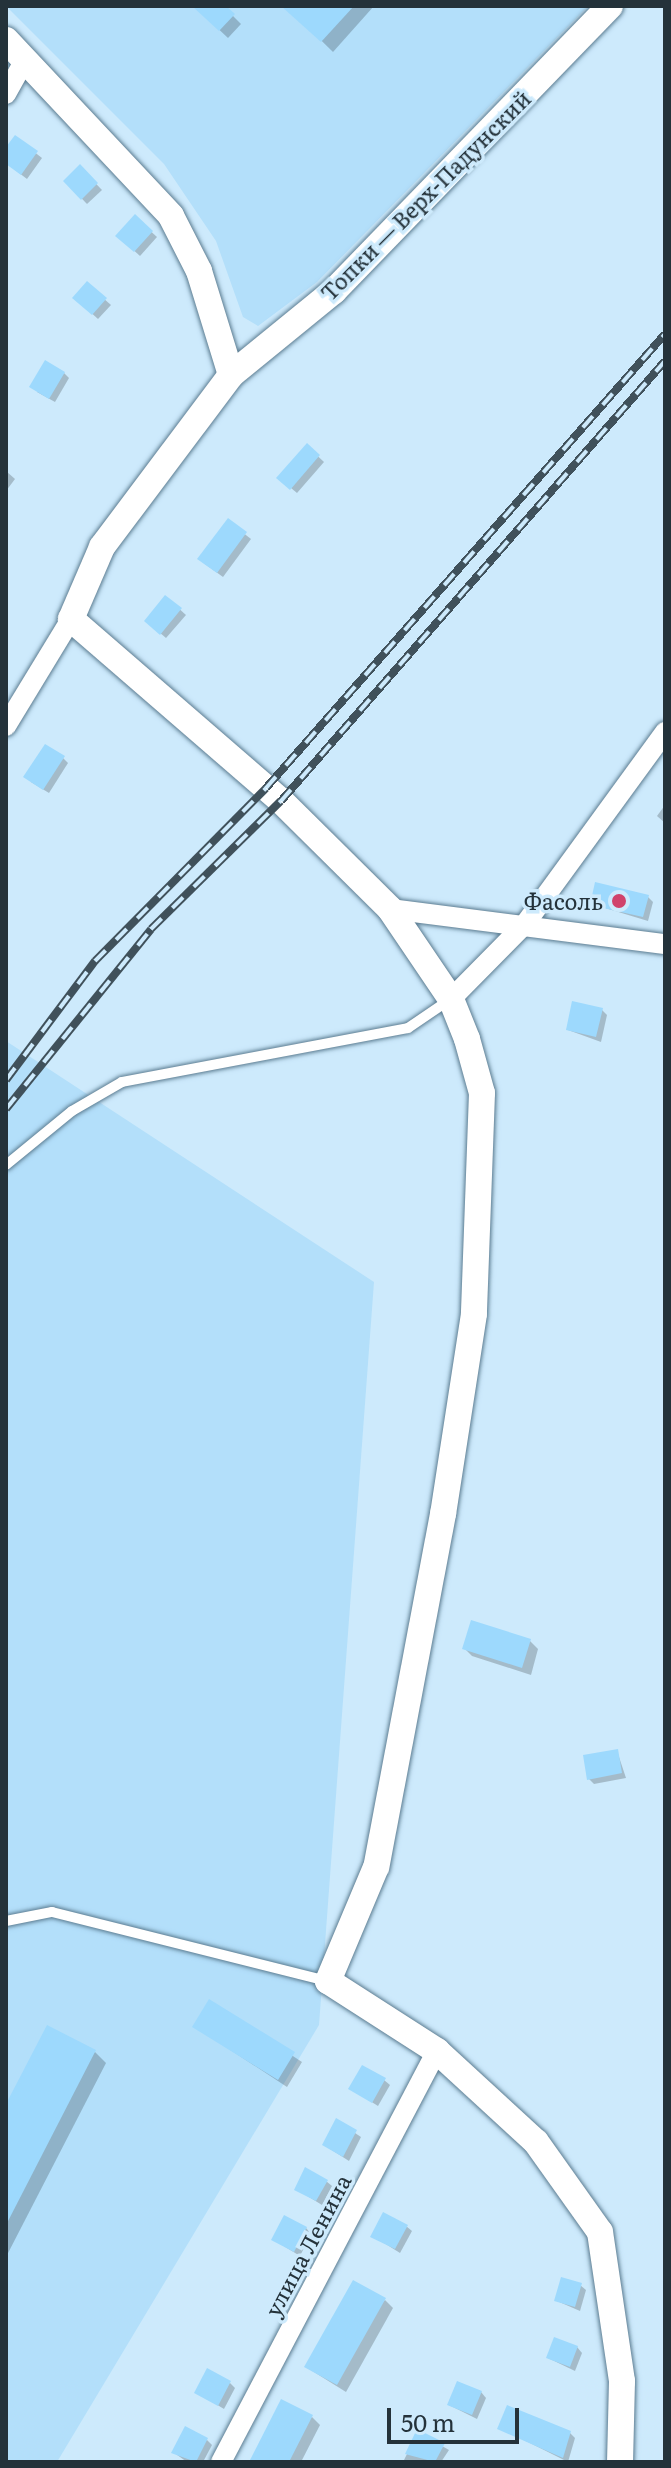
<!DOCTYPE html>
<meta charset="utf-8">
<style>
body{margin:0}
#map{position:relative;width:671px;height:2468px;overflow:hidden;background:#cdeafc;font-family:Literata,serif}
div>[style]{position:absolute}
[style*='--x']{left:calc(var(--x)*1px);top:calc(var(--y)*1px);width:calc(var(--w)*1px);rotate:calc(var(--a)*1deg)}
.built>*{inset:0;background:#b3dffa}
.shadow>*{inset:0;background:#0003}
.building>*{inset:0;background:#9dd9fd}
.roads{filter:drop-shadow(0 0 2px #5b7c91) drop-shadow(0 0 2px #5b7c91)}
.service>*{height:10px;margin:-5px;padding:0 5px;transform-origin:5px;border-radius:5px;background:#fff}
.minor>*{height:20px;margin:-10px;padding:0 10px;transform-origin:10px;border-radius:10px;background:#fff}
.tertiary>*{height:26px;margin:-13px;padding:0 13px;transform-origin:13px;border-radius:13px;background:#fff}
.rail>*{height:8px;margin-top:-4px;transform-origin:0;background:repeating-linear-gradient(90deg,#cdeafc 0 15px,#40515b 0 30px);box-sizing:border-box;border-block:2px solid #40515b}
.dots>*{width:22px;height:22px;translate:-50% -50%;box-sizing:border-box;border:4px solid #cdeafc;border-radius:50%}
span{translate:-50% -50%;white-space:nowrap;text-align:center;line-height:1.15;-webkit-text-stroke:7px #cdeafc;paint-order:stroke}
.street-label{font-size:22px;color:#24323a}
.poi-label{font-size:22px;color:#24323a}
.right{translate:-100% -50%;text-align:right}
.frame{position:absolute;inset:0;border:8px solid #24323a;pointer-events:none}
.scale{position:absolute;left:387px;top:2408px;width:132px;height:36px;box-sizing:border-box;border:4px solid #24323a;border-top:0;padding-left:10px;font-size:24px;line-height:28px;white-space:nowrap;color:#24323a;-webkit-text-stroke:6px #cdeafc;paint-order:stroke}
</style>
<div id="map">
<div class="built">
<div style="clip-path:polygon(6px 6px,588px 6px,317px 282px,258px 326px,243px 317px,216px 241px,164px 164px)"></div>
<div style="clip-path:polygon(6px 1041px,374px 1282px,319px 2025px,57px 2462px,6px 2462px)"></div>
</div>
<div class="shadow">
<div style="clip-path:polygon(194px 6px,223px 6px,241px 24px,228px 38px)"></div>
<div style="clip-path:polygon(286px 6px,374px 6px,333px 52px)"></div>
<div style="clip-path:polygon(15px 137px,42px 158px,27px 179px,6px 163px,6px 150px)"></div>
<div style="clip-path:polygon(80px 167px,102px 190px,87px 204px,65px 181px)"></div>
<div style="clip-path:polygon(135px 217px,157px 237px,140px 256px,118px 236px)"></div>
<div style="clip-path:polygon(87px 284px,111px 305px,98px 319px,75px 298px)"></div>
<div style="clip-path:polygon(64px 373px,69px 378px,55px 402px,37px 392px)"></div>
<div style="clip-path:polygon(307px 446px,324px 462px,297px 493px,279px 478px)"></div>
<div style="clip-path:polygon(6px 471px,15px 479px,6px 491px)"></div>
<div style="clip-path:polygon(228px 521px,251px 539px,223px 577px,205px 564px)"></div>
<div style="clip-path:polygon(166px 597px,186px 615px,166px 638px,152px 626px)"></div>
<div style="clip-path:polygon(63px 758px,68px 763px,49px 793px,31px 782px)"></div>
<div style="clip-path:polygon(665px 805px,665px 823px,657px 816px)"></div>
<div style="clip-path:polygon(648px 897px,653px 902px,648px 921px,592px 904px)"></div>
<div style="clip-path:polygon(602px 1010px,607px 1015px,601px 1042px,568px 1030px)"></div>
<div style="clip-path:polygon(530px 1641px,538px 1649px,531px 1675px,472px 1656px,464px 1648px)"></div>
<div style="clip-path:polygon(617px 1751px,626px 1778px,594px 1784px,589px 1779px)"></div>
<div style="clip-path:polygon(210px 2002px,302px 2062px,287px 2087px,194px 2026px)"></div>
<div style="clip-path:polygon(95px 2052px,106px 2063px,6px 2257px,6px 2109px)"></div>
<div style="clip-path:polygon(384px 2080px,390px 2085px,378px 2106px,351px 2089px)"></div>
<div style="clip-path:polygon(337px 2121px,361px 2137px,349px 2161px,324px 2145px)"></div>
<div style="clip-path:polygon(326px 2181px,332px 2186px,322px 2205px,296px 2189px)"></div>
<div style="clip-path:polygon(406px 2226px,412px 2231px,400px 2253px,373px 2236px)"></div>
<div style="clip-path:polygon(306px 2228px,311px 2234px,300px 2256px,274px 2240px)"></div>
<div style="clip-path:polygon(580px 2285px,586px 2290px,580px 2311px,557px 2301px)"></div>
<div style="clip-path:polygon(385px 2300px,393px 2308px,346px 2392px,306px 2367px)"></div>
<div style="clip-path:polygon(577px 2347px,582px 2353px,575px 2371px,548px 2358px)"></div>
<div style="clip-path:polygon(230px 2383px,235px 2388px,224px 2409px,196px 2392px)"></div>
<div style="clip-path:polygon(481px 2392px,486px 2398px,477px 2419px,449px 2405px)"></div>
<div style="clip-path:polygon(312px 2417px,320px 2425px,301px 2462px,251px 2462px)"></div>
<div style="clip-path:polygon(500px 2428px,570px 2433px,575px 2438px,568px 2462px)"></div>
<div style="clip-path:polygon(418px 2432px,449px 2450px,441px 2462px,403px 2462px)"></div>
<div style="clip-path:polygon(207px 2440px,212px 2445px,203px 2462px,187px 2462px,173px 2452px)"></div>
</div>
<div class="building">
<div style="clip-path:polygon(192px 6px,226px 6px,235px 14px,219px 31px)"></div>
<div style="clip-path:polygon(281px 6px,354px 6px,321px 42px)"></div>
<div style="clip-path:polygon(15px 135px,38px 151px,21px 175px,6px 164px,6px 147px)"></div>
<div style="clip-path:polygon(80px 164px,98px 183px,81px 200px,63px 181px)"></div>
<div style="clip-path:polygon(135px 214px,153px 231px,134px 252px,115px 236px)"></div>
<div style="clip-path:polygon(87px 281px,107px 298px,92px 315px,72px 298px)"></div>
<div style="clip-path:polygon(45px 360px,65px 372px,49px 399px,29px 387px)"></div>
<div style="clip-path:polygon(307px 443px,320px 455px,290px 490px,276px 478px)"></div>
<div style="clip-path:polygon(228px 518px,247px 532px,217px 573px,197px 559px)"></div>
<div style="clip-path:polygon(165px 595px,182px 608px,160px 635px,144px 621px)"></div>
<div style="clip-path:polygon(45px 744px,65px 756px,43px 790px,23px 777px)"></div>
<div style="clip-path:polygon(595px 882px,649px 895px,643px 917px,590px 905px)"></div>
<div style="clip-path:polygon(572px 1001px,603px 1008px,596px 1037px,566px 1030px)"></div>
<div style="clip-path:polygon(471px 1620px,531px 1639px,522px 1668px,462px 1649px)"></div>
<div style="clip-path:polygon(618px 1749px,622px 1773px,587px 1780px,583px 1755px)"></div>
<div style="clip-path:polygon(209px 1999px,295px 2052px,278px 2080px,192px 2027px)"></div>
<div style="clip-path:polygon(47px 2025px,96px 2050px,6px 2225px,6px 2104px)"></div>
<div style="clip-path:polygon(362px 2065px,386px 2078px,372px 2103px,348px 2089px)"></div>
<div style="clip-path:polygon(336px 2118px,357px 2130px,343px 2157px,322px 2145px)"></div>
<div style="clip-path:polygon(305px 2167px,328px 2180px,316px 2201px,294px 2190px)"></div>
<div style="clip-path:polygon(383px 2212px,408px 2225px,395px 2249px,370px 2237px)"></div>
<div style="clip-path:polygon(284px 2215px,307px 2227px,294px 2252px,271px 2240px)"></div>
<div style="clip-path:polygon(561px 2277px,582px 2283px,575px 2307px,554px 2301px)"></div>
<div style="clip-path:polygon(353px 2280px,386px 2298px,337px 2385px,304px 2367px)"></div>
<div style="clip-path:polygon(554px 2337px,578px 2346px,570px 2367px,546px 2358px)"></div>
<div style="clip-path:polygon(207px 2368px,231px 2381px,218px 2406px,194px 2393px)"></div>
<div style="clip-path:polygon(457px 2381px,482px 2391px,472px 2415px,447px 2405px)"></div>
<div style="clip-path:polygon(281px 2399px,313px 2415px,289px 2462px,249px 2462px)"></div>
<div style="clip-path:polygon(507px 2405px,571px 2431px,563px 2458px,497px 2429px)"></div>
<div style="clip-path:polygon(185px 2426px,208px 2438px,196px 2462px,171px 2453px)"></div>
<div style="clip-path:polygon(417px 2429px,445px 2443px,435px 2462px,405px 2454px)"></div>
</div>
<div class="roads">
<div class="service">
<div style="--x:6;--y:1165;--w:85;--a:-39.3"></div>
<div style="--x:72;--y:1111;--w:58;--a:-30.1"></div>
<div style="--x:122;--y:1082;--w:291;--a:-10.7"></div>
<div style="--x:408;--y:1028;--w:50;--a:-34.3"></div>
<div style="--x:6;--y:1921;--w:47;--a:-11.1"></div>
<div style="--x:52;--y:1912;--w:283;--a:14.1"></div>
</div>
<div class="minor">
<div style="--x:6;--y:94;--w:39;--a:-61"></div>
<div style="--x:6;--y:726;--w:125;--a:-58.7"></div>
<div style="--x:390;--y:909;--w:277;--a:7.3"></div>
<div style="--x:451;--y:999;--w:105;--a:-45.4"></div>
<div style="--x:525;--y:924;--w:238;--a:-53.9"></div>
<div style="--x:221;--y:2462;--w:464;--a:-62.3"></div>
</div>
<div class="tertiary">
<div style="--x:610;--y:6;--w:397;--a:134.1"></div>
<div style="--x:334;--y:291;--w:133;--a:140.8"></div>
<div style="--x:231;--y:375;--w:215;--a:126.9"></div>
<div style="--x:102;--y:547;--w:78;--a:113.3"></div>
<div style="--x:71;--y:619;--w:278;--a:40.9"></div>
<div style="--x:281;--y:801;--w:153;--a:44.7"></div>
<div style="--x:390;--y:909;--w:109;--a:55.9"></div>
<div style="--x:451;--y:999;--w:43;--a:68.2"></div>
<div style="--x:467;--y:1039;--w:56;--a:74.5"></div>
<div style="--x:482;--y:1093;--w:221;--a:92.1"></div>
<div style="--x:474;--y:1314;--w:202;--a:98.8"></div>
<div style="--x:443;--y:1514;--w:359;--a:100.7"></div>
<div style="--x:376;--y:1867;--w:124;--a:112.8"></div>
<div style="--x:328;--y:1981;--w:130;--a:32.7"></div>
<div style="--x:437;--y:2051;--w:134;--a:42.6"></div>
<div style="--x:536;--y:2142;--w:110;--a:54.6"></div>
<div style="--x:600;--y:2232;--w:151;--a:81.6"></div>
<div style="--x:622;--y:2381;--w:81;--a:91.4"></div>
<div style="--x:6;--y:40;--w:241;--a:46.8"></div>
<div style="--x:171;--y:216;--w:62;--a:63"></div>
<div style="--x:199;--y:271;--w:109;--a:72.9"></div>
</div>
</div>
<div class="rail">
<div style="--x:6;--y:1080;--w:149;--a:-53.2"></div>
<div style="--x:95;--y:961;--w:243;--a:-45.3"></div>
<div style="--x:266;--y:788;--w:604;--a:-48.69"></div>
<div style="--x:6;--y:1109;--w:231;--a:-51.1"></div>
<div style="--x:151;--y:929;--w:182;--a:-44.6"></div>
<div style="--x:281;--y:801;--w:584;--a:-48.89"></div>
</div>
<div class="dots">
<div style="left:619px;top:901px;background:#d0426b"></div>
</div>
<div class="street-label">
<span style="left:425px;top:195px;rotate:-45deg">Топки — Верх-Падунский</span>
<span style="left:307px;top:2245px;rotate:-62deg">улица Ленина</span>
</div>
<div class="poi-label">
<span class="right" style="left:603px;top:901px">Фасоль</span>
</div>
<div class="frame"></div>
<div class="scale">50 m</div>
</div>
